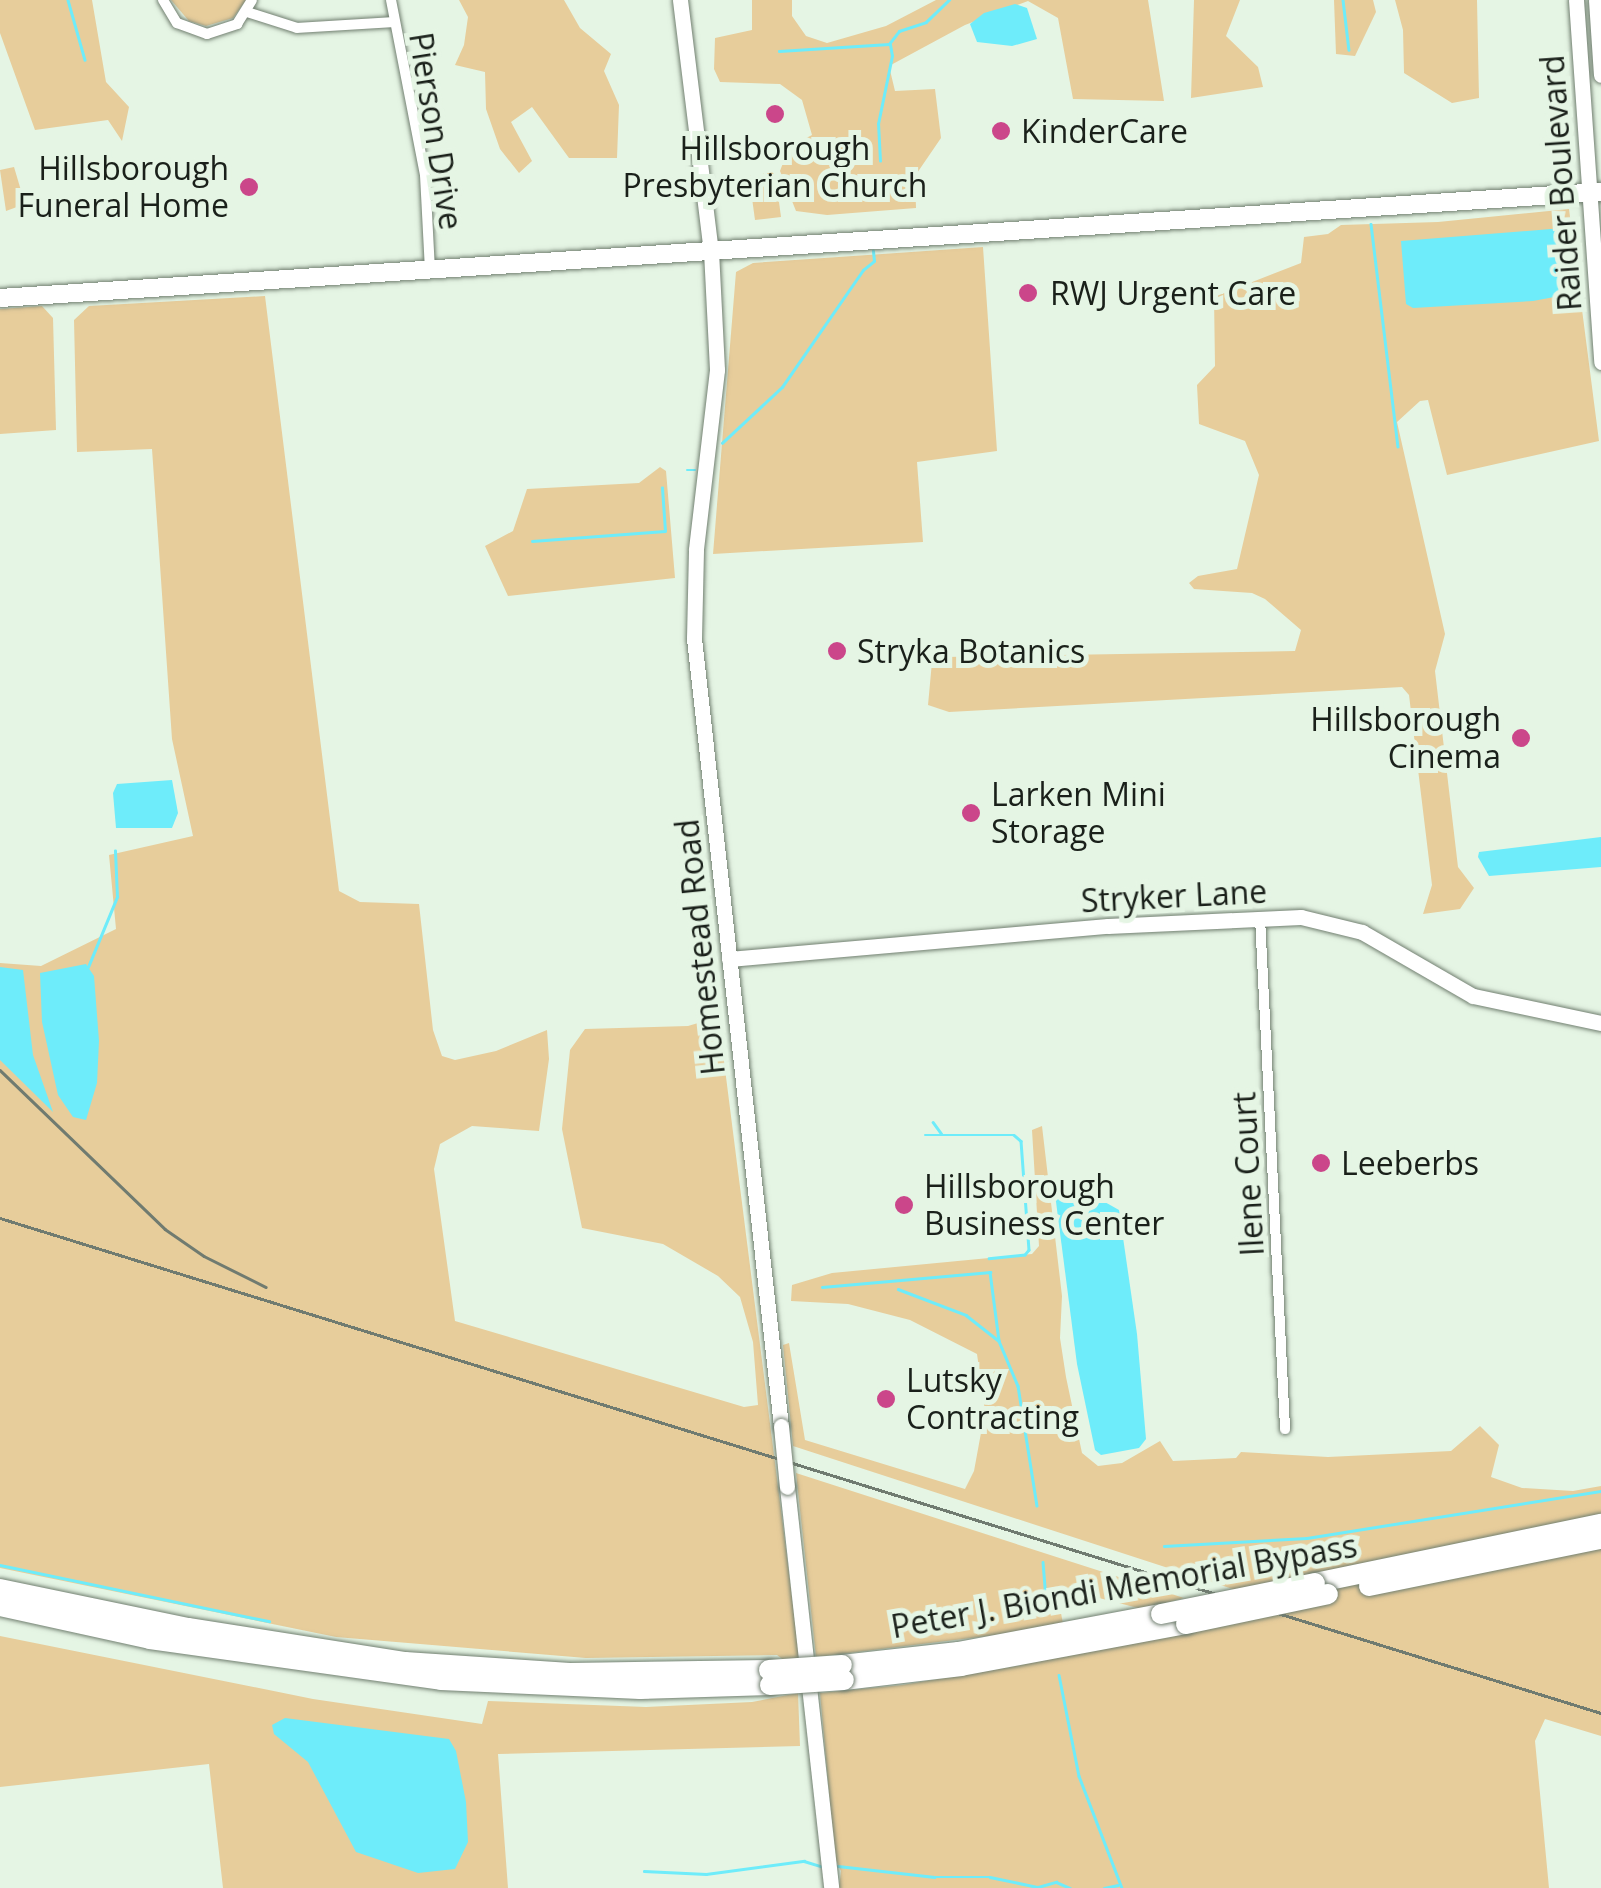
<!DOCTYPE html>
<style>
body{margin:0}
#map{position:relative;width:1601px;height:1888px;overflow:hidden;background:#e5f5e4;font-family:"Open Sans",sans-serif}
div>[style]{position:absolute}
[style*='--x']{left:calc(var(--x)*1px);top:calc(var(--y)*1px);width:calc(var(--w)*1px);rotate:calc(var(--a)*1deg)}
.green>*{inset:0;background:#e7cd9b}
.water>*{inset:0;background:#6eecfa}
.stream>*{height:2.5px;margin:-1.25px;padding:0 1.25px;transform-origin:1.25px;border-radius:1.25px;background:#6eecfa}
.roads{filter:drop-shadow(0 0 2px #717f70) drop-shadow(0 0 2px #717f70)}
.street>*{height:10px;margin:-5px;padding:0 5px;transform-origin:5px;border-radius:5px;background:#fff}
.secondary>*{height:15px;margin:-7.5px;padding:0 7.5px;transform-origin:7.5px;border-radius:7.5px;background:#fff}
.primary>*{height:18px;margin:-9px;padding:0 9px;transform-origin:9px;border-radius:9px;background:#fff}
.highway>*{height:20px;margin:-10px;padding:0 10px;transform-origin:10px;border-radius:10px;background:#fff}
.rail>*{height:2.5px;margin:-1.25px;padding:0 1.25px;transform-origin:1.25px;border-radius:1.25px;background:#707b70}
.bridges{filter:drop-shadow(0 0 2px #717f70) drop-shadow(0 0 2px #717f70)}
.secondary-bridge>*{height:15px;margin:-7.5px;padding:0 7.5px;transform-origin:7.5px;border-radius:7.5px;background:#fff}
.highway-bridge>*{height:20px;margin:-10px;padding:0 10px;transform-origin:10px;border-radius:10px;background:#fff}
.dots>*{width:28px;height:28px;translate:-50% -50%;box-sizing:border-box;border:5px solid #e5f5e4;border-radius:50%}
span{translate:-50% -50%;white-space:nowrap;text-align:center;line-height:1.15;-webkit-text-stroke:10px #e5f5e4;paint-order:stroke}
.street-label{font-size:32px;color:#1a201a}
.poi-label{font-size:32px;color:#1a201a}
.left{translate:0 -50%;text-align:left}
.right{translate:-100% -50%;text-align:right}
</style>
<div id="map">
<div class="green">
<div style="clip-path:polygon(0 0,92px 0,106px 82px,129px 107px,122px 141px,108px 120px,35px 130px,0 33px)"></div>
<div style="clip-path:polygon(171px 0,246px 0,233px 18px,206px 26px,189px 21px)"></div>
<div style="clip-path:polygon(459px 0,564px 0,580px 28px,611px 54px,604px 71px,619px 105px,617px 158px,569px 158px,532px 107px,511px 122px,532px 161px,519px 173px,500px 149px,486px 109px,485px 72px,455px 65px,464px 45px,468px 17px)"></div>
<div style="clip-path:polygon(752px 0,792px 0,792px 16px,806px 36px,827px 43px,886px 26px,936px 0,1148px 0,1164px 101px,1073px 99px,1058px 18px,1028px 1px,965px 25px,889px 66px,895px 91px,935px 89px,941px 138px,915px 176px,916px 208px,827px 215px,796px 211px,780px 171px,789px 147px,812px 135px,802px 100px,780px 84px,720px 82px,714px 69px,715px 38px,752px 30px)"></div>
<div style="clip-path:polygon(1194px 0,1240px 0,1226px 36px,1258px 67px,1263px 87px,1191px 98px)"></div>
<div style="clip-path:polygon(1334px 0,1373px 0,1376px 12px,1355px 56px,1336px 54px)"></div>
<div style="clip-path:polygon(1395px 0,1477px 0,1479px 98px,1452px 103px,1404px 73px,1403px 30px)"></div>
<div style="clip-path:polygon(14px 167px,25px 204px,6px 211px,0 170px)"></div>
<div style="clip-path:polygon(775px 172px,781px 217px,755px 220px,749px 176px)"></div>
<div style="clip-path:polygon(1569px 209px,1599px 441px,1447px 475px,1428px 400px,1420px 401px,1397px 422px,1445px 634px,1435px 671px,1458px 867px,1474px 888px,1460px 909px,1423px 914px,1432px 885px,1409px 695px,1402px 687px,949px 712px,928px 705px,933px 651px,945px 657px,1295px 651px,1301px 630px,1265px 599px,1252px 593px,1194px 589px,1189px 583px,1198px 576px,1237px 569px,1259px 475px,1245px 441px,1199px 424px,1197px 385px,1215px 366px,1214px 297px,1301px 263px,1304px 237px,1328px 234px,1341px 225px,1438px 222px)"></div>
<div style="clip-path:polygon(983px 247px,997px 451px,917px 462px,923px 542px,713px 554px,736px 272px,753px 263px)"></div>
<div style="clip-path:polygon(265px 296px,339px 891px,360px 902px,419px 904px,433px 1030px,442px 1056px,455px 1060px,496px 1051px,547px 1030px,549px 1059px,539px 1131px,472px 1126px,440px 1144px,434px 1169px,455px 1321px,744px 1407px,758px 1405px,753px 1342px,740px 1297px,718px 1276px,663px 1244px,582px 1228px,562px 1129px,570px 1050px,585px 1029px,688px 1026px,708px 1020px,716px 998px,800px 1660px,785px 1661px,777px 1655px,586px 1658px,336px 1637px,0 1568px,0 963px,41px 966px,116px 929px,109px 855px,193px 836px,172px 739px,152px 449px,77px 452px,74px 320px,89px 306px)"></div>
<div style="clip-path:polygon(42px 306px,53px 318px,56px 430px,0 434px,0 309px)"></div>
<div style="clip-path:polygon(660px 467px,666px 471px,675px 578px,508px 596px,485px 546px,513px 531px,527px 489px,639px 483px)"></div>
<div style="clip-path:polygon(1042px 1126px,1062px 1296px,1060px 1338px,1066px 1377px,1082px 1453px,1098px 1466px,1122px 1463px,1160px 1441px,1173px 1461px,1236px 1458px,1241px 1452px,1328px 1457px,1451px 1451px,1480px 1426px,1499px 1445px,1491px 1477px,1522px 1488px,1573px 1491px,1601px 1486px,1601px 1736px,1545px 1719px,1535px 1741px,1549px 1888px,839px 1888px,841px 1871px,835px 1858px,820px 1693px,902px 1685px,1022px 1665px,1012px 1633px,816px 1657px,796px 1473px,1184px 1598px,1142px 1609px,1056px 1587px,1065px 1634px,1294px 1609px,793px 1446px,783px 1345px,789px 1343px,805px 1440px,965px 1489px,974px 1471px,985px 1411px,977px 1354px,910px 1320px,848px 1304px,791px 1301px,792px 1285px,832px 1273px,1032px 1254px,1039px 1246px,1032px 1130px)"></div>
<div style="clip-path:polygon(0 1636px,313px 1699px,482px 1724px,488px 1701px,646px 1707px,752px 1702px,798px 1693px,800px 1746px,498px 1754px,508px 1888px,223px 1888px,209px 1764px,0 1787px)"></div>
</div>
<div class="water">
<div style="clip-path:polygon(1015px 4px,1027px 8px,1037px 39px,1012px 46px,977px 42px,970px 24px,984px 13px)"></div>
<div style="clip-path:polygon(1551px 229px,1562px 230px,1565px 238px,1571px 286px,1565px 295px,1533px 301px,1413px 308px,1406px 304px,1401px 241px)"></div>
<div style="clip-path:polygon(172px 780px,178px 813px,172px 828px,116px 828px,113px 793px,117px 784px)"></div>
<div style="clip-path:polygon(1601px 837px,1601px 867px,1489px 876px,1478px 857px,1479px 852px)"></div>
<div style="clip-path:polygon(86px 964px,94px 976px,99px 1041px,97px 1083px,86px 1120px,73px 1117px,58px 1095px,42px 1022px,40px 973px)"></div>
<div style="clip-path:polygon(0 967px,23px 970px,33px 1055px,53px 1112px,0 1060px)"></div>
<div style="clip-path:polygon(1080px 1188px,1119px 1210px,1137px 1334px,1146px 1439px,1139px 1448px,1101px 1455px,1095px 1450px,1077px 1364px,1055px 1194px)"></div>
<div style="clip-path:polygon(285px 1718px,449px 1739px,456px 1751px,466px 1802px,468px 1842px,455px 1869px,418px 1873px,356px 1852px,308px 1762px,274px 1734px,272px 1725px)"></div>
</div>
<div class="stream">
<div style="--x:68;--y:0;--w:62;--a:74.2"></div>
<div style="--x:1343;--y:0;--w:50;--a:83.2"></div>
<div style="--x:779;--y:51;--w:110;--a:-3.6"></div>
<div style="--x:889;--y:44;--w:16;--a:-52"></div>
<div style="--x:899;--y:31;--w:28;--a:-18"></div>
<div style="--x:926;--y:22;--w:32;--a:-44"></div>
<div style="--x:880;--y:161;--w:37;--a:-93"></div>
<div style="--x:878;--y:124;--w:69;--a:-78.4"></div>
<div style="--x:892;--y:56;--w:11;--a:-100"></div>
<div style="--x:1371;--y:224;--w:224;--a:83.1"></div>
<div style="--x:722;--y:443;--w:82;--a:-43"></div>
<div style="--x:782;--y:387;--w:142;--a:-55.3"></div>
<div style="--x:863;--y:270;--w:14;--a:-39"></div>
<div style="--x:874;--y:261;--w:10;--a:-96"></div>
<div style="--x:687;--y:470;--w:8;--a:0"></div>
<div style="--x:532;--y:541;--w:133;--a:-4.3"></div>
<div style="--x:665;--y:531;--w:43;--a:-94"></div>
<div style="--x:88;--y:967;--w:76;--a:-67.5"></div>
<div style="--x:117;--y:897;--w:46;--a:-92.5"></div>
<div style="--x:933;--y:1122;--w:14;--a:54"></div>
<div style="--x:925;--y:1135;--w:89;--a:0"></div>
<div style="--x:1014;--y:1135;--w:9;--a:41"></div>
<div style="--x:1021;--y:1141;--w:109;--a:85.8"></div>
<div style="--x:1029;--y:1250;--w:6;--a:129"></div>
<div style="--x:1025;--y:1255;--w:36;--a:174"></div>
<div style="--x:822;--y:1287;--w:169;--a:-5.1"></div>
<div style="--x:990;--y:1272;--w:69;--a:82.5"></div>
<div style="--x:898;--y:1289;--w:73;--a:20.9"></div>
<div style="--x:966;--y:1315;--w:42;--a:38.2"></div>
<div style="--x:999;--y:1341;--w:49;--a:67.1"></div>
<div style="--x:1018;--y:1386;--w:121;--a:81"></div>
<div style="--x:1164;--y:1546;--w:143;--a:-3.2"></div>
<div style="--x:1307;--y:1538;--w:298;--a:-9.1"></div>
<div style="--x:1043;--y:1562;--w:49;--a:85.3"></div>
<div style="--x:0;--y:1565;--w:275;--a:11.8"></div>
<div style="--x:1059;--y:1675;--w:103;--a:78.8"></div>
<div style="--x:1079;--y:1776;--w:120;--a:69"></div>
<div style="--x:838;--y:1866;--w:97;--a:6.5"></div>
<div style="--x:934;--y:1877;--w:56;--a:0"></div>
<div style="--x:990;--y:1877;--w:49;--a:11.8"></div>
<div style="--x:1038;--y:1887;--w:19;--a:-16"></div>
<div style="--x:1056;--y:1882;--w:15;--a:23"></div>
<div style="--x:644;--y:1871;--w:62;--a:2.8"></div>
<div style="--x:706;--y:1874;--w:99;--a:-7.6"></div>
<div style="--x:804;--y:1861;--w:17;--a:17"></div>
<div style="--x:1104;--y:1888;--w:14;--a:-12"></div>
</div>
<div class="roads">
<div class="street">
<div style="--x:163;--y:0;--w:27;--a:59"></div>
<div style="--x:177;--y:23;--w:32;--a:20"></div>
<div style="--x:207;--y:34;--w:32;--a:-18"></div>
<div style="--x:237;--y:24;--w:28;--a:-58"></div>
<div style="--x:391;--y:0;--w:178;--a:79"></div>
<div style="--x:425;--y:175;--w:94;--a:87"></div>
<div style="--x:247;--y:12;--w:52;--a:17.7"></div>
<div style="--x:297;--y:28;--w:97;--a:-3.5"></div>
<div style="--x:1260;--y:917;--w:513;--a:87.2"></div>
</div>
<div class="secondary">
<div style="--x:680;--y:0;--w:253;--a:83"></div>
<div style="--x:711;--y:251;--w:119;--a:87.1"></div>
<div style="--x:717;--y:370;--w:181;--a:96.7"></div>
<div style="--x:696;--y:550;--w:88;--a:91.3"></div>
<div style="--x:694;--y:638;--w:793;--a:83.7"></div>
<div style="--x:1576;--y:0;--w:363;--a:86"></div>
<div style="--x:1596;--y:0;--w:75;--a:86.2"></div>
<div style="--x:729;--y:959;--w:380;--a:-5"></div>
<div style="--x:1108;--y:926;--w:193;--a:-2.7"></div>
<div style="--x:1301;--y:917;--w:63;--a:13.8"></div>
<div style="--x:1362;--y:932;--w:128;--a:30"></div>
<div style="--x:1473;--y:996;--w:131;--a:11.9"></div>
<div style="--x:787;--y:1487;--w:403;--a:83.7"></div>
</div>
<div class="primary">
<div style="--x:0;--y:298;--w:1605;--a:-3.79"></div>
</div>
<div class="highway">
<div style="--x:1315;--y:1583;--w:292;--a:-11.7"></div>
<div style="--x:1369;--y:1586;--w:237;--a:-11.5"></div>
<div style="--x:0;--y:1589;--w:192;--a:11.7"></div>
<div style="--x:188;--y:1628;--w:220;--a:8.9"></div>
<div style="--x:405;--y:1662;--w:165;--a:3.8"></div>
<div style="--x:570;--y:1673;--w:199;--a:-0.9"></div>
<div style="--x:0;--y:1606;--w:154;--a:12.4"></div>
<div style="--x:150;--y:1639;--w:294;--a:8"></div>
<div style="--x:441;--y:1680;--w:199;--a:2.6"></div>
<div style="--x:640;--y:1689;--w:130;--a:-1.8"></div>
<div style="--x:842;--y:1665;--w:117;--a:-6.4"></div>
<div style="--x:958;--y:1652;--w:207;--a:-10.6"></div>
<div style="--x:844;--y:1680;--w:118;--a:-6.8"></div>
<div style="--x:961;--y:1666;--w:229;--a:-10.6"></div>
</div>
</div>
<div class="rail">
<div style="--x:0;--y:1070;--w:229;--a:43.9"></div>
<div style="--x:165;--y:1229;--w:47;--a:34.7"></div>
<div style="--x:204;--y:1256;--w:69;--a:26.6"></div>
<div style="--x:0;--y:1218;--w:1676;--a:17.18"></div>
</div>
<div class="bridges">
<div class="secondary-bridge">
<div style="--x:781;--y:1426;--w:61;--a:84.4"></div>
</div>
<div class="highway-bridge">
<div style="--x:1161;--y:1614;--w:157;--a:-11.4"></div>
<div style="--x:1186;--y:1624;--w:145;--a:-11.9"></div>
<div style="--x:769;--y:1670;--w:73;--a:-3.9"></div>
<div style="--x:770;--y:1685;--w:74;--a:-3.9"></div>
</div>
</div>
<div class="dots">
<div style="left:775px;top:114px;background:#cb468a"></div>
<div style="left:1001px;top:131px;background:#cb468a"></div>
<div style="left:249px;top:187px;background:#cb468a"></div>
<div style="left:1028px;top:293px;background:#cb468a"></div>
<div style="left:837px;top:651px;background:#cb468a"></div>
<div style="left:1521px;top:738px;background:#cb468a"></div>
<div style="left:971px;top:813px;background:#cb468a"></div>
<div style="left:1321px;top:1163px;background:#cb468a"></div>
<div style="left:904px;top:1205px;background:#cb468a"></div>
<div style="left:886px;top:1399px;background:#cb468a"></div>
</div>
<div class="street-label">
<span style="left:436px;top:131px;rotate:81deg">Pierson Drive</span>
<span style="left:1561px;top:183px;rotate:-94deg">Raider Boulevard</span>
<span style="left:1174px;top:896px;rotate:-3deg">Stryker Lane</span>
<span style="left:700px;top:947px;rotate:-96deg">Homestead Road</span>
<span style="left:1248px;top:1174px;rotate:-93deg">Ilene Court</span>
<span style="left:1124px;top:1586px;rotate:-10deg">Peter J. Biondi Memorial Bypass</span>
</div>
<div class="poi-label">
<span class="left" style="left:1021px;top:131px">KinderCare</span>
<span style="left:775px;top:167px">Hillsborough<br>Presbyterian Church</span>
<span class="right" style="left:229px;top:187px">Hillsborough<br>Funeral Home</span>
<span class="left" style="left:1050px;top:293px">RWJ Urgent Care</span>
<span class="left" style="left:857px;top:651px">Stryka Botanics</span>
<span class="right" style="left:1501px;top:738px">Hillsborough<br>Cinema</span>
<span class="left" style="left:991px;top:813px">Larken Mini<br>Storage</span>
<span class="left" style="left:1341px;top:1163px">Leeberbs</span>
<span class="left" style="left:924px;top:1205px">Hillsborough<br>Business Center</span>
<span class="left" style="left:906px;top:1399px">Lutsky<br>Contracting</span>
</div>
</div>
